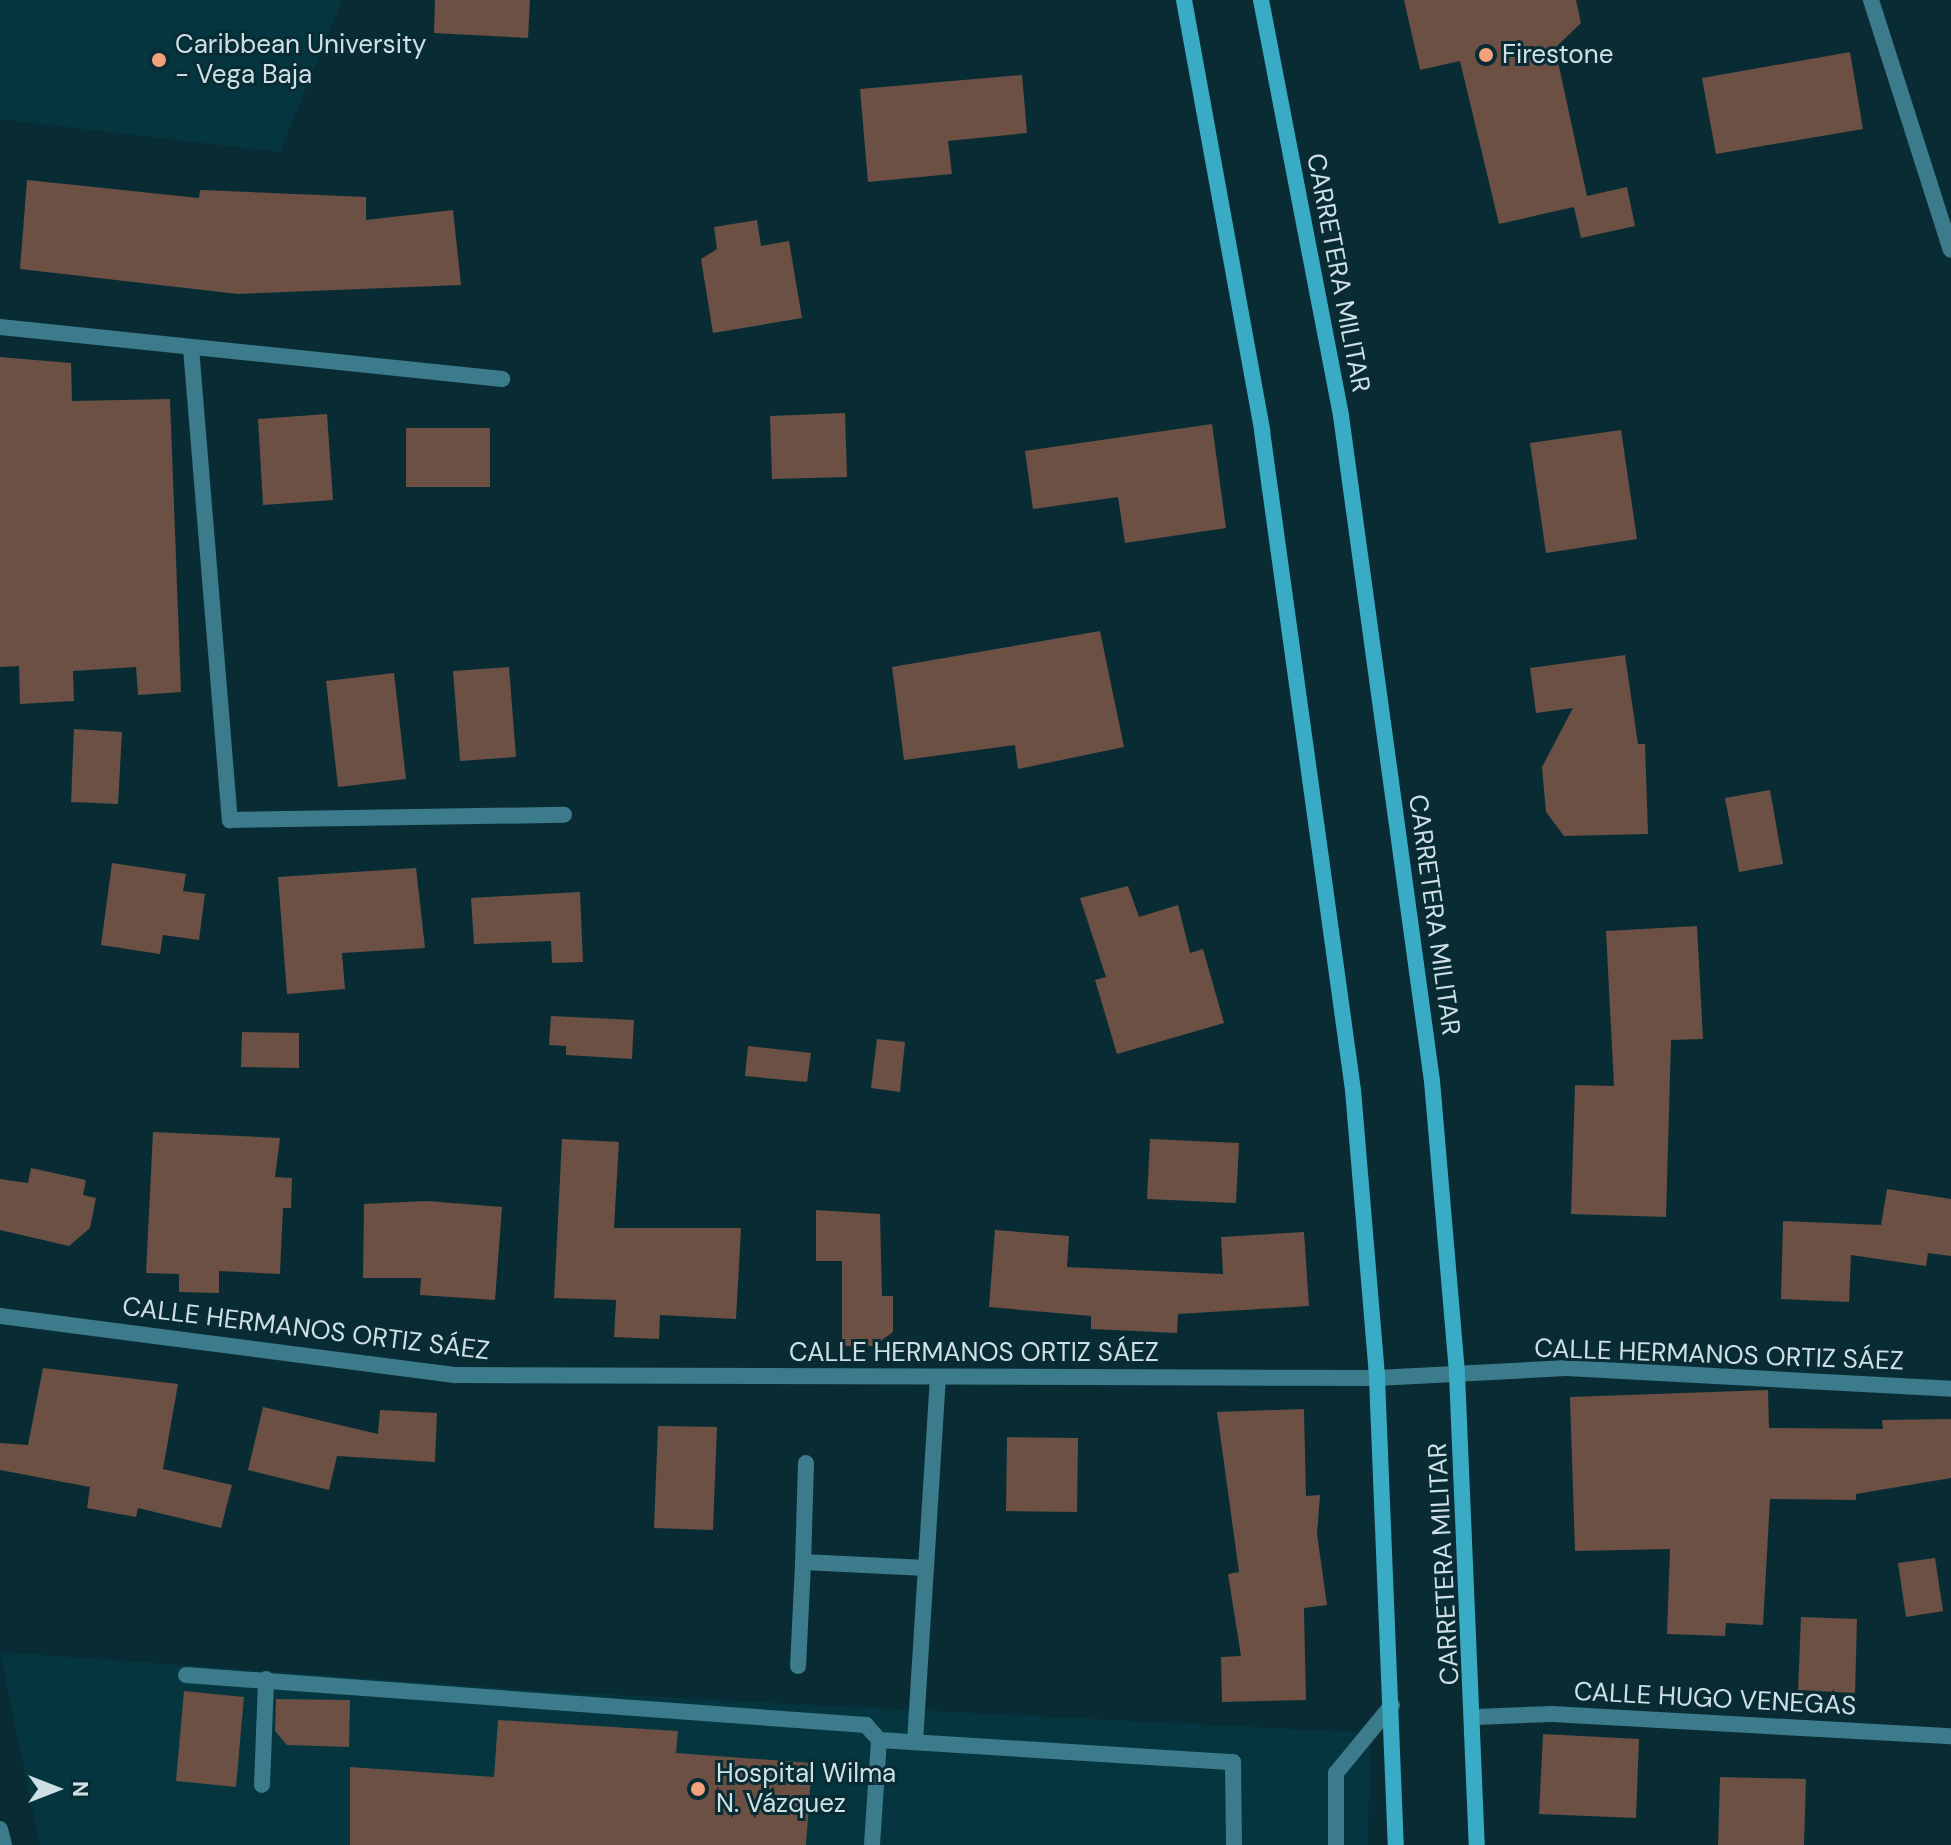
<!DOCTYPE html>
<meta charset="utf-8">
<style>
body{margin:0}
#map{position:relative;width:1951px;height:1845px;overflow:hidden;background:#092c34;font-family:"DM Sans",sans-serif}
div>[style]{position:absolute}
[style*='--x']{left:calc(var(--x)*1px);top:calc(var(--y)*1px);width:calc(var(--w)*1px);rotate:calc(var(--a)*1deg)}
.built>*{inset:0;background:#053640}
.building>*{inset:0;background:#6b5043}
.lane>*{height:16px;margin:-8px;padding:0 8px;transform-origin:8px;border-radius:8px;background:#3b7b8b}
.street>*{height:16px;margin:-8px;padding:0 8px;transform-origin:8px;border-radius:8px;background:#3b7b8b}
.secondary>*{height:16px;margin:-8px;padding:0 8px;transform-origin:8px;border-radius:8px;background:#3aabc4}
.dots>*{width:22px;height:22px;translate:-50% -50%;box-sizing:border-box;border:4px solid #092c34;border-radius:50%}
span{translate:-50% -50%;white-space:nowrap;text-align:center;line-height:1.15;-webkit-text-stroke:6px #092c34;paint-order:stroke}
.poi-label{font-size:26px;color:#cee0e5}
.left{translate:0 -50%;text-align:left}
.street-label{font-size:26px;color:#cee0e5}
.north{position:absolute;left:16px;top:1749px;width:80px;height:80px;-webkit-text-stroke:6px #092c34;paint-order:stroke;rotate:90deg;font-size:22px;font-weight:700;line-height:32px;text-align:center;color:#cee0e5}
.north::after{content:'';display:block;margin:auto;width:28px;height:36px;background:#cee0e5;clip-path:polygon(50% 0,100% 100%,50% 72%,0 100%)}
</style>
<div id="map">
<div class="built">
<div style="clip-path:polygon(0 0,342px 0,280px 152px,0 119px)"></div>
<div style="clip-path:polygon(0 1652px,555px 1692px,1370px 1733px,1368px 1845px,40px 1845px)"></div>
</div>
<div class="building">
<div style="clip-path:polygon(435px 0,530px 0,528px 38px,434px 33px)"></div>
<div style="clip-path:polygon(1404px 0,1576px 0,1581px 23px,1555px 48px,1587px 196px,1627px 187px,1635px 226px,1581px 238px,1574px 207px,1499px 224px,1460px 61px,1420px 70px)"></div>
<div style="clip-path:polygon(1850px 52px,1863px 129px,1716px 154px,1702px 78px)"></div>
<div style="clip-path:polygon(1022px 75px,1027px 133px,948px 141px,952px 174px,868px 182px,860px 89px)"></div>
<div style="clip-path:polygon(27px 180px,199px 198px,200px 190px,366px 197px,366px 220px,453px 210px,461px 285px,238px 294px,20px 269px)"></div>
<div style="clip-path:polygon(757px 220px,761px 246px,789px 241px,802px 318px,713px 333px,701px 259px,717px 249px,714px 227px)"></div>
<div style="clip-path:polygon(0 357px,71px 363px,72px 401px,170px 399px,181px 692px,138px 695px,136px 667px,73px 671px,74px 701px,20px 704px,19px 666px,0 667px)"></div>
<div style="clip-path:polygon(845px 413px,847px 477px,772px 479px,770px 416px)"></div>
<div style="clip-path:polygon(327px 414px,333px 500px,263px 505px,258px 419px)"></div>
<div style="clip-path:polygon(1212px 424px,1226px 528px,1125px 543px,1118px 497px,1033px 509px,1025px 451px)"></div>
<div style="clip-path:polygon(406px 428px,490px 428px,490px 487px,406px 487px)"></div>
<div style="clip-path:polygon(1621px 430px,1637px 539px,1546px 553px,1530px 443px)"></div>
<div style="clip-path:polygon(1100px 631px,1124px 747px,1018px 769px,1015px 745px,904px 760px,892px 667px)"></div>
<div style="clip-path:polygon(1625px 655px,1638px 744px,1645px 744px,1648px 834px,1564px 836px,1546px 812px,1542px 767px,1573px 708px,1536px 713px,1530px 668px)"></div>
<div style="clip-path:polygon(509px 667px,516px 757px,460px 761px,453px 671px)"></div>
<div style="clip-path:polygon(394px 673px,406px 779px,338px 787px,326px 681px)"></div>
<div style="clip-path:polygon(74px 729px,122px 732px,118px 804px,71px 802px)"></div>
<div style="clip-path:polygon(1770px 790px,1783px 864px,1739px 872px,1725px 798px)"></div>
<div style="clip-path:polygon(112px 863px,186px 874px,183px 891px,205px 894px,199px 940px,163px 935px,160px 954px,101px 945px)"></div>
<div style="clip-path:polygon(416px 868px,425px 948px,342px 953px,345px 989px,287px 994px,278px 877px)"></div>
<div style="clip-path:polygon(1128px 886px,1139px 917px,1178px 905px,1190px 953px,1203px 949px,1224px 1023px,1117px 1054px,1095px 980px,1106px 977px,1080px 898px)"></div>
<div style="clip-path:polygon(580px 892px,583px 962px,552px 963px,551px 941px,474px 944px,471px 898px)"></div>
<div style="clip-path:polygon(1697px 926px,1703px 1039px,1671px 1040px,1666px 1217px,1571px 1214px,1575px 1085px,1614px 1086px,1606px 931px)"></div>
<div style="clip-path:polygon(551px 1016px,634px 1020px,632px 1059px,566px 1055px,566px 1046px,549px 1045px)"></div>
<div style="clip-path:polygon(242px 1032px,299px 1033px,299px 1068px,241px 1067px)"></div>
<div style="clip-path:polygon(877px 1039px,905px 1042px,900px 1092px,871px 1088px)"></div>
<div style="clip-path:polygon(748px 1046px,811px 1053px,807px 1082px,745px 1076px)"></div>
<div style="clip-path:polygon(153px 1132px,280px 1138px,275px 1177px,292px 1178px,291px 1208px,283px 1208px,280px 1274px,219px 1271px,219px 1293px,179px 1292px,179px 1274px,146px 1273px)"></div>
<div style="clip-path:polygon(562px 1139px,619px 1142px,614px 1228px,741px 1228px,736px 1319px,660px 1315px,659px 1339px,614px 1337px,616px 1300px,554px 1298px)"></div>
<div style="clip-path:polygon(1150px 1139px,1239px 1143px,1236px 1203px,1147px 1199px)"></div>
<div style="clip-path:polygon(31px 1168px,86px 1180px,83px 1195px,96px 1198px,90px 1228px,69px 1246px,0 1230px,0 1179px,28px 1183px)"></div>
<div style="clip-path:polygon(1887px 1189px,1951px 1199px,1951px 1256px,1928px 1253px,1926px 1266px,1851px 1255px,1849px 1302px,1781px 1299px,1783px 1221px,1881px 1225px)"></div>
<div style="clip-path:polygon(427px 1201px,502px 1207px,495px 1300px,420px 1295px,421px 1278px,363px 1278px,364px 1204px)"></div>
<div style="clip-path:polygon(816px 1210px,880px 1214px,882px 1296px,893px 1296px,893px 1332px,874px 1346px,842px 1346px,842px 1261px,816px 1261px)"></div>
<div style="clip-path:polygon(995px 1230px,1069px 1236px,1067px 1267px,1223px 1274px,1221px 1237px,1304px 1232px,1309px 1306px,1178px 1314px,1177px 1333px,1091px 1329px,1091px 1316px,989px 1307px)"></div>
<div style="clip-path:polygon(43px 1368px,178px 1384px,163px 1469px,232px 1485px,221px 1528px,138px 1508px,136px 1517px,87px 1508px,90px 1487px,0 1470px,0 1443px,28px 1445px)"></div>
<div style="clip-path:polygon(1768px 1390px,1769px 1428px,1883px 1429px,1882px 1420px,1951px 1419px,1951px 1478px,1856px 1494px,1856px 1500px,1770px 1499px,1763px 1625px,1726px 1623px,1725px 1636px,1667px 1634px,1670px 1549px,1575px 1551px,1570px 1397px)"></div>
<div style="clip-path:polygon(263px 1407px,378px 1434px,380px 1410px,437px 1413px,435px 1462px,337px 1456px,329px 1490px,248px 1470px)"></div>
<div style="clip-path:polygon(1304px 1409px,1306px 1496px,1320px 1495px,1317px 1534px,1327px 1605px,1304px 1608px,1306px 1700px,1222px 1702px,1221px 1657px,1241px 1656px,1228px 1574px,1239px 1572px,1217px 1412px)"></div>
<div style="clip-path:polygon(658px 1426px,717px 1427px,713px 1530px,654px 1528px)"></div>
<div style="clip-path:polygon(1007px 1437px,1078px 1438px,1077px 1512px,1006px 1511px)"></div>
<div style="clip-path:polygon(1935px 1558px,1943px 1611px,1906px 1617px,1898px 1563px)"></div>
<div style="clip-path:polygon(1801px 1617px,1857px 1619px,1855px 1693px,1798px 1690px)"></div>
<div style="clip-path:polygon(184px 1691px,244px 1697px,236px 1787px,176px 1781px)"></div>
<div style="clip-path:polygon(276px 1699px,350px 1700px,349px 1747px,287px 1745px,275px 1731px)"></div>
<div style="clip-path:polygon(498px 1720px,678px 1731px,676px 1753px,812px 1763px,806px 1845px,350px 1845px,350px 1767px,494px 1777px)"></div>
<div style="clip-path:polygon(1543px 1734px,1639px 1739px,1636px 1818px,1539px 1814px)"></div>
<div style="clip-path:polygon(1720px 1777px,1806px 1779px,1804px 1845px,1718px 1845px)"></div>
</div>
<div class="lane">
<div style="--x:806;--y:1463;--w:99;--a:91.7"></div>
<div style="--x:803;--y:1562;--w:123;--a:2.8"></div>
<div style="--x:798;--y:1666;--w:104;--a:-87.2"></div>
<div style="--x:186;--y:1675;--w:682;--a:4.21"></div>
<div style="--x:866;--y:1725;--w:20;--a:49"></div>
<div style="--x:915;--y:1742;--w:366;--a:-86.4"></div>
<div style="--x:262;--y:1785;--w:106;--a:-87.8"></div>
<div style="--x:872;--y:1845;--w:105;--a:-86.2"></div>
<div style="--x:879;--y:1740;--w:355;--a:3.6"></div>
<div style="--x:1233;--y:1762;--w:83;--a:89.3"></div>
</div>
<div class="street">
<div style="--x:1871;--y:0;--w:262;--a:72.3"></div>
<div style="--x:0;--y:327;--w:505;--a:5.91"></div>
<div style="--x:191;--y:348;--w:474;--a:85.3"></div>
<div style="--x:230;--y:820;--w:334;--a:-0.9"></div>
<div style="--x:0;--y:1316;--w:460;--a:7.4"></div>
<div style="--x:456;--y:1375;--w:921;--a:0.19"></div>
<div style="--x:1377;--y:1378;--w:189;--a:-3"></div>
<div style="--x:1566;--y:1368;--w:386;--a:3.1"></div>
<div style="--x:1476;--y:1717;--w:76;--a:-2.3"></div>
<div style="--x:1552;--y:1714;--w:400;--a:3.2"></div>
<div style="--x:0;--y:1829;--w:16;--a:76"></div>
<div style="--x:1336;--y:1845;--w:72;--a:-90"></div>
<div style="--x:1336;--y:1773;--w:88;--a:-50.5"></div>
</div>
<div class="secondary">
<div style="--x:1184;--y:0;--w:438;--a:79.7"></div>
<div style="--x:1262;--y:431;--w:665;--a:82.14"></div>
<div style="--x:1353;--y:1090;--w:289;--a:85.2"></div>
<div style="--x:1377;--y:1378;--w:467;--a:87.7"></div>
<div style="--x:1261;--y:0;--w:424;--a:79.1"></div>
<div style="--x:1341;--y:416;--w:671;--a:82.21"></div>
<div style="--x:1432;--y:1081;--w:294;--a:85.1"></div>
<div style="--x:1457;--y:1374;--w:471;--a:87.6"></div>
</div>
<div class="dots">
<div style="left:1486px;top:55px;background:#f1a27b"></div>
<div style="left:159px;top:60px;background:#f1a27b"></div>
<div style="left:698px;top:1789px;background:#f1a27b"></div>
</div>
<div class="poi-label">
<span class="left" style="left:175px;top:60px">Caribbean University<br>- Vega Baja</span>
<span class="left" style="left:1502px;top:55px">Firestone</span>
<span class="left" style="left:716px;top:1789px">Hospital Wilma<br>N. Vázquez</span>
</div>
<div class="street-label">
<span style="left:1338px;top:273px;rotate:79deg">CARRETERA MILITAR</span>
<span style="left:1434px;top:915px;rotate:82deg">CARRETERA MILITAR</span>
<span style="left:306px;top:1329px;rotate:7deg">CALLE HERMANOS ORTIZ SÁEZ</span>
<span style="left:974px;top:1353px">CALLE HERMANOS ORTIZ SÁEZ</span>
<span style="left:1719px;top:1355px;rotate:2deg">CALLE HERMANOS ORTIZ SÁEZ</span>
<span style="left:1444px;top:1564px;rotate:-93deg">CARRETERA MILITAR</span>
<span style="left:1715px;top:1699px;rotate:3deg">CALLE HUGO VENEGAS</span>
</div>
<div class="north">N</div>
</div>
